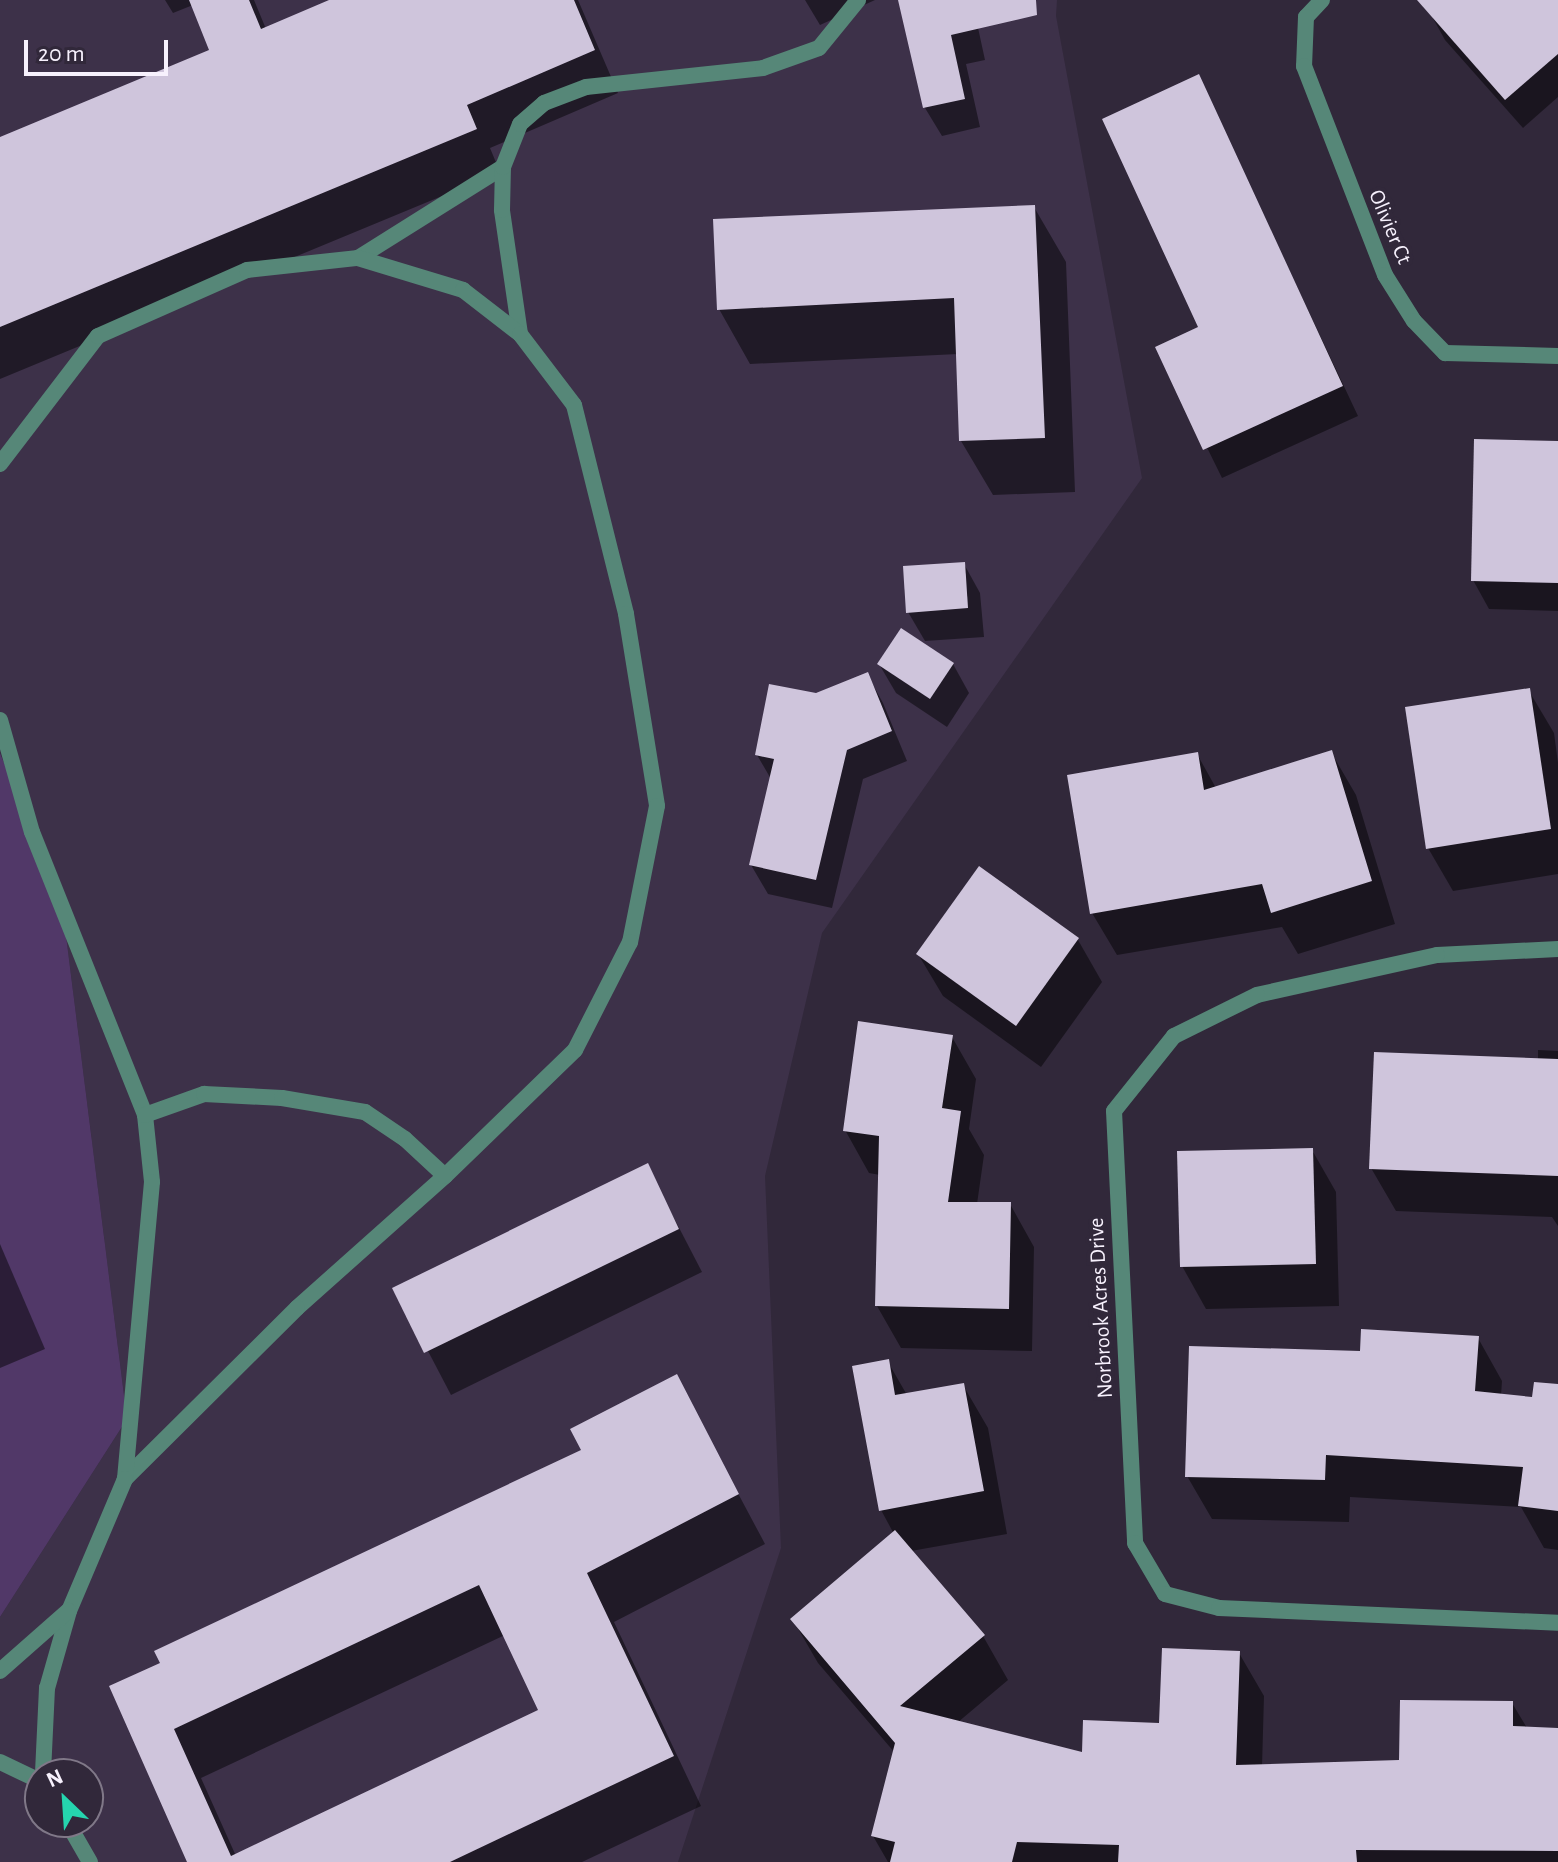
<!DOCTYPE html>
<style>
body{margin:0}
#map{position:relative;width:1558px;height:1862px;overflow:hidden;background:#31283a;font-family:"Alegreya Sans",sans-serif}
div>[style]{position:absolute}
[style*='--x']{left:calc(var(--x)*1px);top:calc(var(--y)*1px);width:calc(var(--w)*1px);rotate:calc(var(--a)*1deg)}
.built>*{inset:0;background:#3d3149}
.green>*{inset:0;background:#513868}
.shadow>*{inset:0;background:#0007}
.building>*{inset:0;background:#cfc5dc}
.street>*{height:16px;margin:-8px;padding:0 8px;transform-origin:8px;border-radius:8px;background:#568778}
span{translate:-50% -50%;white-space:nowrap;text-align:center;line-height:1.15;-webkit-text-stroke:8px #31283a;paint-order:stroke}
.street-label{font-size:22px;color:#f7f1fd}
.north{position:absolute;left:24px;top:1758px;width:80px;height:80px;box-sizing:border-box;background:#31283a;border:2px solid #807888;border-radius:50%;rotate:335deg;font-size:22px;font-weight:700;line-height:32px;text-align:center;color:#f7f1fd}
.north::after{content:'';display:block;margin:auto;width:28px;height:36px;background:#25d5ae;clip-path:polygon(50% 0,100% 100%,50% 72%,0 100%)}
.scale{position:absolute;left:24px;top:40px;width:144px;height:36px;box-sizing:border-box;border:4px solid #f7f1fd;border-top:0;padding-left:10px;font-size:24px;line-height:28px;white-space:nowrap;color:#f7f1fd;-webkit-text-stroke:6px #31283a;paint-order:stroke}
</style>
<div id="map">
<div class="built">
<div style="clip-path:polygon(evenodd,0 0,1057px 0,1056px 16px,1142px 478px,822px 933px,765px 1176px,781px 1548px,678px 1862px,0 1862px,0 1617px,127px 1419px,62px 904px,0 752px,0 0,40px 1774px,88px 1774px,88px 1822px,40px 1822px,40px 1774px)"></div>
</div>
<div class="green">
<div style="clip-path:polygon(0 753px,62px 904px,127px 1419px,0 1617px)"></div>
</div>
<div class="shadow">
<div style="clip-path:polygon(165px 0,254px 0,266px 29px,334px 0,578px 0,618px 93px,490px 148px,500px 172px,0 379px,0 139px,212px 51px,193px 5px,173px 13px)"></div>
<div style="clip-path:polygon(805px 0,875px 0,820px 25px)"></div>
<div style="clip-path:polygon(900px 0,972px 0,985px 60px,966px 64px,980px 127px,942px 136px,925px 108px)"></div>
<div style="clip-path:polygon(1441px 0,1558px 0,1558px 97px,1523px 128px,1445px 40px,1429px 11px)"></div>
<div style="clip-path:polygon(1198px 77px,1358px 416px,1222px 478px,1158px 348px,1200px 328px)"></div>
<div style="clip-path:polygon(1034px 207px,1066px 262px,1075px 492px,993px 495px,961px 441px,958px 354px,750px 364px,719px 309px)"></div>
<div style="clip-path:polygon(1558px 443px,1558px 611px,1489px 609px,1473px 580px)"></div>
<div style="clip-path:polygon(964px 564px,980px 593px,984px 637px,925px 641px,908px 612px)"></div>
<div style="clip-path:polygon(879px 664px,953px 664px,969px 693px,947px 727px,896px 693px)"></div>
<div style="clip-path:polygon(867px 674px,883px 703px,907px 761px,863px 779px,832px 908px,768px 894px,751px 865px,771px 779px,757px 755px,817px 695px)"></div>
<div style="clip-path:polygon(1529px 691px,1554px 733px,1558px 763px,1558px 874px,1453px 891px,1428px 848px)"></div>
<div style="clip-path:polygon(1331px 752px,1356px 795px,1395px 924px,1298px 954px,1282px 927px,1117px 955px,1092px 913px,1197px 754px,1216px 788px)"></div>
<div style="clip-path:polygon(1078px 940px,1102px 982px,1041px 1067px,943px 996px,918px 954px)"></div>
<div style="clip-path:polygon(952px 1037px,976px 1079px,969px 1129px,984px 1155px,977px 1204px,1010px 1204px,1034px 1247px,1032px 1351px,901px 1348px,877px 1306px,880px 1175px,869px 1173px,845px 1130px)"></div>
<div style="clip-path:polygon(1538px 1050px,1558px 1051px,1558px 1226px,1552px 1217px,1396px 1211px,1371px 1168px,1538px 1060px)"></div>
<div style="clip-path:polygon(1312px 1150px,1336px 1192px,1339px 1306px,1206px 1309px,1182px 1266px)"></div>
<div style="clip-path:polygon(647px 1166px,702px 1272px,451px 1395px,395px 1288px)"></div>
<div style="clip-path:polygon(0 1244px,45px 1349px,0 1368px)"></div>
<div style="clip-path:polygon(1478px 1338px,1502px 1381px,1501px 1396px,1558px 1403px,1558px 1550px,1544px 1548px,1521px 1507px,1350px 1497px,1349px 1522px,1212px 1519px,1187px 1476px,1362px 1353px)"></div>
<div style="clip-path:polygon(888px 1362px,907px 1395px,963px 1385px,988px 1428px,1007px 1534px,911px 1551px,983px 1636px,1008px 1680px,957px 1723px,1084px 1755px,1161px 1725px,1239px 1653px,1264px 1696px,1262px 1767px,1401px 1762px,1512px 1703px,1527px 1728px,1558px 1730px,1558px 1862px,888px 1862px,873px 1836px,895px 1753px,818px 1663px,793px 1620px,894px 1534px,881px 1510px)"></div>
<div style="clip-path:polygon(evenodd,676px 1377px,765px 1544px,614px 1622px,701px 1806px,582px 1862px,190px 1862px,163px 1664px,584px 1451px,676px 1377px,505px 1635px,540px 1711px,236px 1856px,201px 1778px,505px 1635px)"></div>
</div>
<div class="building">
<div style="clip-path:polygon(189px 0,249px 0,261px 29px,329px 0,574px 0,595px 50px,467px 105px,477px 129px,0 327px,0 137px,209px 50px)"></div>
<div style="clip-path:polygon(898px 0,1036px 0,1037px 15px,951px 35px,965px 99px,923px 108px)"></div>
<div style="clip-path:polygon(1417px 0,1558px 0,1558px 54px,1505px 100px)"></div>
<div style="clip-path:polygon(1199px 74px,1343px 386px,1203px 450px,1155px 347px,1198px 327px,1102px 119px)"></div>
<div style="clip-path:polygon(1035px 205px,1045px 438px,959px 441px,954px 298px,717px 310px,713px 219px)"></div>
<div style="clip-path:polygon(1474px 439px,1558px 441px,1558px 583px,1471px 581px)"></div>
<div style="clip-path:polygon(965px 562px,968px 608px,906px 613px,903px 566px)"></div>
<div style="clip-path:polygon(901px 628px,954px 663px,930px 699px,877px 664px)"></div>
<div style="clip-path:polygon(868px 672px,892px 731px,847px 750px,816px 880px,749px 865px,774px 759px,755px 755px,769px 684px,816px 693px)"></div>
<div style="clip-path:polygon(1530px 688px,1551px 829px,1426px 849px,1405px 707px)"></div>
<div style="clip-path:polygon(1332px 750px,1372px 881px,1271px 913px,1262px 884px,1090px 914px,1067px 775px,1198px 752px,1204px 790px)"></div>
<div style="clip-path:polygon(979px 866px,1079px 938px,1016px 1026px,916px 954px)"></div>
<div style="clip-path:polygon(858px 1021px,953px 1035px,942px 1108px,961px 1111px,948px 1202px,1011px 1202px,1009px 1309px,875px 1306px,879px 1136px,843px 1131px)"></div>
<div style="clip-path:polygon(1374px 1052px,1558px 1059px,1558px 1176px,1369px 1169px)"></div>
<div style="clip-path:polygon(1313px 1148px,1316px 1264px,1180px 1267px,1177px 1151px)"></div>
<div style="clip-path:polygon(648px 1163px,679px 1229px,424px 1353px,392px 1288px)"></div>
<div style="clip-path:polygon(1361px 1329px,1479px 1336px,1475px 1391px,1532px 1397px,1534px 1382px,1558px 1384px,1558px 1511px,1518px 1506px,1523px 1467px,1326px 1455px,1325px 1480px,1185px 1477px,1189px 1346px,1360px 1351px)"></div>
<div style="clip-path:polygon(889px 1359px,895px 1395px,964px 1383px,984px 1491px,879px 1511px,852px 1366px)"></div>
<div style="clip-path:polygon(evenodd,677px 1374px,739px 1494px,587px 1573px,674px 1756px,450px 1862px,187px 1862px,109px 1686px,160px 1663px,154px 1651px,581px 1450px,570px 1429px,677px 1374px,479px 1585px,538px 1710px,231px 1856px,174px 1729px,479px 1585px)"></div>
<div style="clip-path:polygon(895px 1530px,985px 1635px,900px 1706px,1082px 1752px,1083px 1720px,1159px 1723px,1162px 1648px,1240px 1651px,1236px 1765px,1399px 1760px,1400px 1700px,1513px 1701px,1513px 1726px,1558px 1728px,1558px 1851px,1356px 1850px,1357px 1862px,1118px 1862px,1119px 1845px,1017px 1842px,1012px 1862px,890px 1862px,895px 1842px,871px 1836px,895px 1743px,790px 1619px)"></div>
</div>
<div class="street">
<div style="--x:1322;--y:0;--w:23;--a:133"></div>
<div style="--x:1306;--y:17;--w:49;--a:92.3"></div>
<div style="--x:1304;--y:66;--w:224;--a:68.8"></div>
<div style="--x:1385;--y:275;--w:54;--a:57.8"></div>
<div style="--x:1414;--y:321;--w:45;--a:45.9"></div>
<div style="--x:1445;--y:353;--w:113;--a:1.5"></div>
<div style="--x:358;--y:258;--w:171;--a:-32.1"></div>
<div style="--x:520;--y:334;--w:125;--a:-98.3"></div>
<div style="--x:502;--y:210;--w:43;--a:-88.7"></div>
<div style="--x:503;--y:167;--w:46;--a:-68.4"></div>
<div style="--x:520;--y:124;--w:32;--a:-41"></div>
<div style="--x:544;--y:103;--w:45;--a:-20.9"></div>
<div style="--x:586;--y:87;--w:178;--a:-6.1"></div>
<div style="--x:763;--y:68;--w:59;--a:-19.7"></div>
<div style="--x:819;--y:48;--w:62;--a:-50.9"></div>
<div style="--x:0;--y:464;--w:161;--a:-52.6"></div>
<div style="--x:98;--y:336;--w:163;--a:-23.9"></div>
<div style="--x:247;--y:270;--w:112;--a:-6.2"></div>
<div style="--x:358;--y:258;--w:110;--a:16.9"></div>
<div style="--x:463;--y:290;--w:72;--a:37.7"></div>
<div style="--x:520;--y:334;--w:89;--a:52.7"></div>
<div style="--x:574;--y:405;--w:215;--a:76"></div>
<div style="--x:626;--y:614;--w:194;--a:80.8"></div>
<div style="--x:657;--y:806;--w:139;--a:101.2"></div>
<div style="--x:630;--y:942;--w:121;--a:117"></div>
<div style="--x:575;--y:1050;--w:181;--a:135.9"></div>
<div style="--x:445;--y:1176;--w:198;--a:138.3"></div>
<div style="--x:297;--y:1308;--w:243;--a:135.2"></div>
<div style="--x:0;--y:720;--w:116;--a:74.1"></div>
<div style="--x:32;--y:832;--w:305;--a:68.2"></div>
<div style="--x:145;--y:1115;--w:67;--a:84"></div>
<div style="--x:152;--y:1182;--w:298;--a:95.2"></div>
<div style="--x:125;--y:1479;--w:143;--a:113"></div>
<div style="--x:69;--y:1611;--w:80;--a:105.9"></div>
<div style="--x:47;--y:1688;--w:86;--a:92.7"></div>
<div style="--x:1558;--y:949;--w:121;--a:177.2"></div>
<div style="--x:1437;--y:955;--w:184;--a:167.5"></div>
<div style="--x:1257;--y:995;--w:93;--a:153.7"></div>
<div style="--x:1174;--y:1036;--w:96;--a:128.7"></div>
<div style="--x:1114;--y:1111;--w:433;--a:87.2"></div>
<div style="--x:1135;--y:1543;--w:59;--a:59.5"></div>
<div style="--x:1165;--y:1594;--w:56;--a:14.5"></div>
<div style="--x:1219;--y:1608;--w:339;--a:2.5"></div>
<div style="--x:145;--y:1115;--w:63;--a:-19.6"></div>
<div style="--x:204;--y:1094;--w:78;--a:2.9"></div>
<div style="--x:282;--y:1098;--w:84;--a:9.6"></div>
<div style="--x:365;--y:1112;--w:48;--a:34"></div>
<div style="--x:405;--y:1139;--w:54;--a:42.8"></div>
<div style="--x:0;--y:1671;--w:91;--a:-41.4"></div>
<div style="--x:0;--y:1762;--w:44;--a:25.4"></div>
<div style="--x:67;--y:1822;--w:46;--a:60.1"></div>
</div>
<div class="street-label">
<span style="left:1390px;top:227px;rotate:67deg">Olivier Ct</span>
<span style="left:1101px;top:1308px;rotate:-93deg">Norbrook Acres Drive</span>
</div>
<div class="north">N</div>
<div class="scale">20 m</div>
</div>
